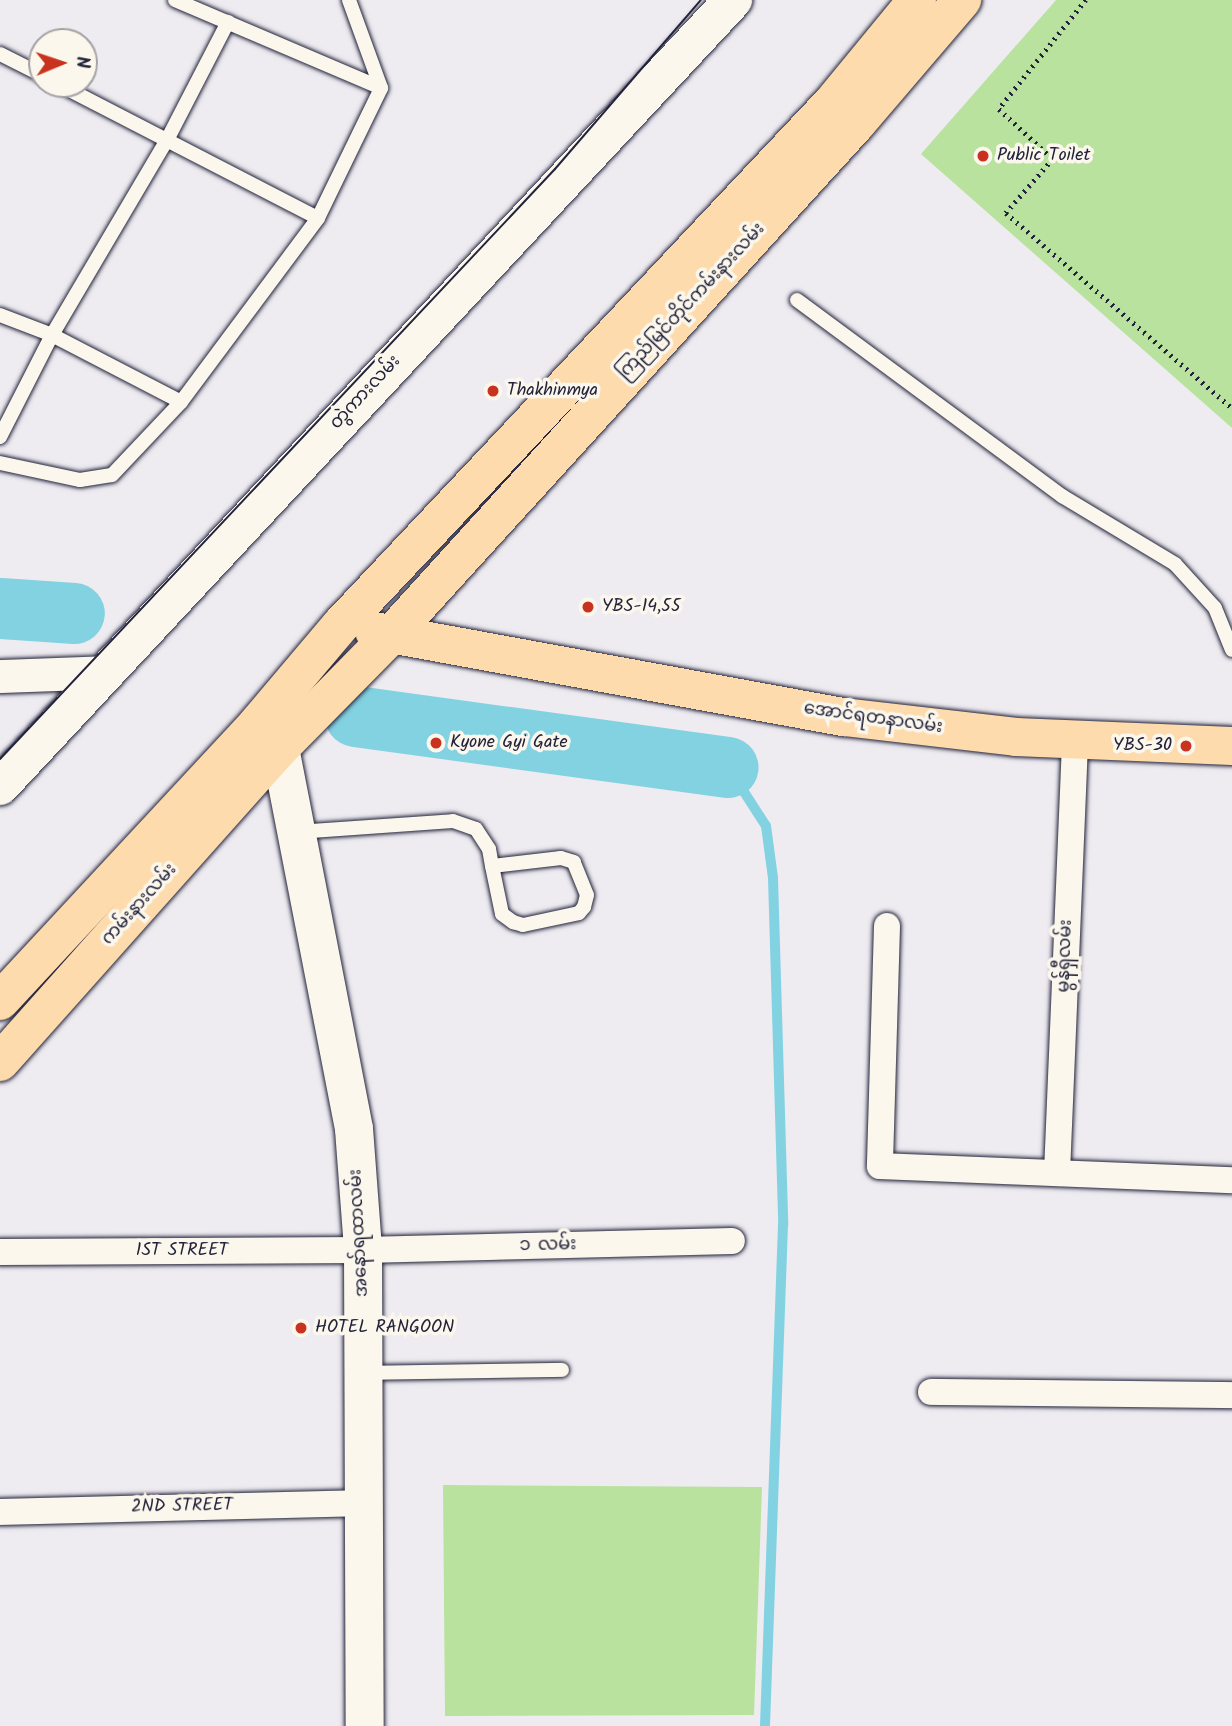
<!DOCTYPE html>
<meta charset="utf-8">
<style>
body{margin:0}
#map{position:relative;width:1232px;height:1726px;overflow:hidden;background:#eeecf1;font-family:Kalam,"Noto Sans Myanmar",sans-serif}
div>[style]{position:absolute}
[style*='--x']{left:calc(var(--x)*1px);top:calc(var(--y)*1px);width:calc(var(--w)*1px);rotate:calc(var(--a)*1deg)}
.green>*{inset:0;background:#b8e29e}
.stream>*{height:10px;margin:-5px;padding:0 5px;transform-origin:5px;border-radius:5px;background:#83d2e1}
.river>*{height:61px;margin:-30.5px;padding:0 30.5px;transform-origin:30.5px;border-radius:30.5px;background:#83d2e1}
.path>*{height:4.5px;margin-top:-2.25px;transform-origin:0;background:repeating-linear-gradient(90deg,#22223b 0 2px,transparent 0 7px)}
.roads{filter:drop-shadow(0 0 2px #22223b) drop-shadow(0 0 2px #22223b)}
.service>*{height:14px;margin:-7px;padding:0 7px;transform-origin:7px;border-radius:7px;background:#fbf7ec}
.minor>*{height:26px;margin:-13px;padding:0 13px;transform-origin:13px;border-radius:13px;background:#fbf7ec}
.tertiary>*{height:33px;margin:-16.5px;padding:0 16.5px;transform-origin:16.5px;border-radius:16.5px;background:#fbf7ec}
.secondary>*{height:38px;margin:-19px;padding:0 19px;transform-origin:19px;border-radius:19px;background:#fbf7ec}
.primary>*{height:38px;margin:-19px;padding:0 19px;transform-origin:19px;border-radius:19px;background:#fedbac}
.tram>*{height:2px;margin:-1px;padding:0 1px;transform-origin:1px;border-radius:1px;background:#22223b}
.dots>*{width:19px;height:19px;translate:-50% -50%;box-sizing:border-box;border:4px solid #fbf7ec;border-radius:50%}
span{translate:-50% -50%;white-space:nowrap;text-align:center;line-height:1.15;-webkit-text-stroke:7px #fbf7ec;paint-order:stroke}
.poi-label{font-size:18px;color:#22223b}
.left{translate:0 -50%;text-align:left}
.right{translate:-100% -50%;text-align:right}
.street-label{font-size:18px;color:#22223b}
.north{position:absolute;left:28px;top:28px;width:70px;height:70px;box-sizing:border-box;background:#fbf7ec;border:2px solid #a4a2a5;border-radius:50%;rotate:88deg;font-size:19px;font-weight:700;line-height:28px;text-align:center;color:#22223b}
.north::after{content:'';display:block;margin:auto;width:24px;height:32px;background:#c8321e;clip-path:polygon(50% 0,100% 100%,50% 72%,0 100%)}
</style>
<div id="map">
<div class="green">
<div style="clip-path:polygon(1056px 0,1232px 0,1232px 428px,921px 154px)"></div>
<div style="clip-path:polygon(443px 1485px,762px 1487px,754px 1715px,445px 1716px)"></div>
</div>
<div class="stream">
<div style="--x:728;--y:767;--w:70;--a:57.2"></div>
<div style="--x:766;--y:826;--w:52;--a:82.3"></div>
<div style="--x:773;--y:878;--w:347;--a:88.3"></div>
<div style="--x:783;--y:1225;--w:501;--a:92.06"></div>
</div>
<div class="river">
<div style="--x:0;--y:608;--w:74;--a:3.9"></div>
<div style="--x:355;--y:716;--w:376;--a:7.8"></div>
</div>
<div class="path">
<div style="--x:1086;--y:0;--w:139;--a:128.6"></div>
<div style="--x:999;--y:109;--w:74;--a:42.8"></div>
<div style="--x:1053;--y:159;--w:72;--a:131"></div>
<div style="--x:1006;--y:213;--w:298;--a:40.8"></div>
</div>
<div class="roads">
<div class="service">
<div style="--x:175;--y:0;--w:224;--a:23.1"></div>
<div style="--x:0;--y:54;--w:47;--a:26.6"></div>
<div style="--x:58;--y:84;--w:292;--a:27.3"></div>
<div style="--x:797;--y:300;--w:330;--a:36.5"></div>
<div style="--x:1062;--y:496;--w:132;--a:31"></div>
<div style="--x:1175;--y:564;--w:59;--a:47.7"></div>
<div style="--x:1215;--y:608;--w:45;--a:68"></div>
<div style="--x:0;--y:315;--w:56;--a:21"></div>
<div style="--x:52;--y:335;--w:145;--a:27.4"></div>
<div style="--x:181;--y:402;--w:229;--a:-53.3"></div>
<div style="--x:318;--y:218;--w:144;--a:-64.1"></div>
<div style="--x:381;--y:88;--w:94;--a:-110"></div>
<div style="--x:0;--y:437;--w:114;--a:-63"></div>
<div style="--x:52;--y:335;--w:226;--a:-59.5"></div>
<div style="--x:167;--y:140;--w:133;--a:-62.7"></div>
<div style="--x:0;--y:463;--w:82;--a:12"></div>
<div style="--x:80;--y:480;--w:32;--a:-9"></div>
<div style="--x:112;--y:475;--w:100;--a:-46.6"></div>
<div style="--x:297;--y:832;--w:156;--a:-4"></div>
<div style="--x:453;--y:821;--w:24;--a:19"></div>
<div style="--x:476;--y:829;--w:24;--a:57"></div>
<div style="--x:489;--y:849;--w:17;--a:80"></div>
<div style="--x:492;--y:866;--w:49;--a:78.2"></div>
<div style="--x:502;--y:914;--w:14;--a:36"></div>
<div style="--x:513;--y:922;--w:10;--a:17"></div>
<div style="--x:523;--y:925;--w:57;--a:-12.1"></div>
<div style="--x:579;--y:913;--w:8;--a:-50"></div>
<div style="--x:584;--y:907;--w:12;--a:-76"></div>
<div style="--x:587;--y:895;--w:35;--a:-112"></div>
<div style="--x:574;--y:862;--w:14;--a:-163"></div>
<div style="--x:561;--y:858;--w:69;--a:173.4"></div>
<div style="--x:365;--y:1373;--w:197;--a:-0.9"></div>
</div>
<div class="minor">
<div style="--x:887;--y:926;--w:240;--a:91.7"></div>
<div style="--x:880;--y:1166;--w:352;--a:2.3"></div>
<div style="--x:1057;--y:1173;--w:433;--a:-87.6"></div>
<div style="--x:0;--y:1252;--w:363;--a:-0.3"></div>
<div style="--x:363;--y:1250;--w:369;--a:-1.4"></div>
<div style="--x:931;--y:1392;--w:301;--a:0.6"></div>
<div style="--x:0;--y:1512;--w:364;--a:-1.4"></div>
</div>
<div class="tertiary">
<div style="--x:0;--y:676;--w:108;--a:-2.1"></div>
</div>
<div class="secondary">
<div style="--x:262;--y:728;--w:27;--a:48"></div>
<div style="--x:280;--y:748;--w:388;--a:79"></div>
<div style="--x:354;--y:1129;--w:121;--a:85.7"></div>
<div style="--x:363;--y:1250;--w:476;--a:89.8"></div>
<div style="--x:0;--y:786;--w:1075;--a:-47"></div>
</div>
<div class="primary">
<div style="--x:374;--y:631;--w:478;--a:10.4"></div>
<div style="--x:844;--y:717;--w:173;--a:6.6"></div>
<div style="--x:1016;--y:737;--w:216;--a:2.4"></div>
<div style="--x:0;--y:1001;--w:379;--a:-47.1"></div>
<div style="--x:258;--y:723;--w:127;--a:-49.8"></div>
<div style="--x:340;--y:626;--w:721;--a:-46.74"></div>
<div style="--x:834;--y:101;--w:131;--a:-50.6"></div>
<div style="--x:0;--y:1062;--w:421;--a:-48.3"></div>
<div style="--x:280;--y:748;--w:160;--a:-45.5"></div>
<div style="--x:392;--y:634;--w:691;--a:-47.7"></div>
<div style="--x:857;--y:123;--w:162;--a:-49.5"></div>
</div>
</div>
<div class="tram">
<div style="--x:0;--y:759;--w:810;--a:-46.75"></div>
<div style="--x:555;--y:169;--w:223;--a:-49.2"></div>
</div>
<div class="dots">
<div style="left:983px;top:156px;background:#c8321e"></div>
<div style="left:493px;top:391px;background:#c8321e"></div>
<div style="left:588px;top:607px;background:#c8321e"></div>
<div style="left:436px;top:743px;background:#c8321e"></div>
<div style="left:1186px;top:746px;background:#c8321e"></div>
<div style="left:301px;top:1328px;background:#c8321e"></div>
</div>
<div class="poi-label">
<span class="left" style="left:997px;top:156px">Public Toilet</span>
<span class="left" style="left:507px;top:391px">Thakhinmya</span>
<span class="left" style="left:602px;top:607px">YBS-14,55</span>
<span class="left" style="left:450px;top:743px">Kyone Gyi Gate</span>
<span class="right" style="left:1172px;top:746px">YBS-30</span>
<span class="left" style="left:315px;top:1328px">HOTEL RANGOON</span>
</div>
<div class="street-label">
<span style="left:692px;top:302px;rotate:-47deg">ကြည်မြင်တိုင်ကမ်းနားလမ်း</span>
<span style="left:366px;top:393px;rotate:-47deg">တွဲကားလမ်း</span>
<span style="left:873px;top:719px;rotate:8deg">အောင်ရတနာလမ်း</span>
<span style="left:140px;top:905px;rotate:-48deg">ကမ်းနားလမ်း</span>
<span style="left:1066px;top:956px;rotate:-88deg">မွန်ရှီလမ်း</span>
<span style="left:360px;top:1233px;rotate:-93deg">အနော်ရထာလမ်း</span>
<span style="left:548px;top:1246px;rotate:-1deg">၁ လမ်း</span>
<span style="left:182px;top:1251px">1ST STREET</span>
<span style="left:182px;top:1507px;rotate:-1deg">2ND STREET</span>
</div>
<div class="north">N</div>
</div>
